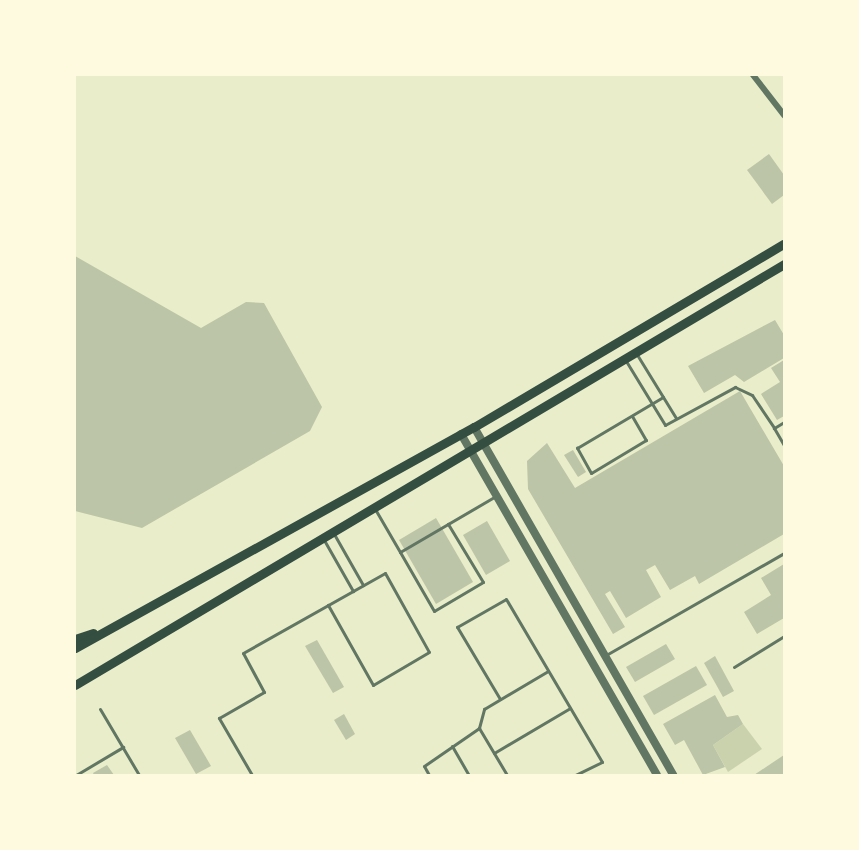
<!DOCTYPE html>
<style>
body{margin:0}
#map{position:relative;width:859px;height:850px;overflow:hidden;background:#e9edc9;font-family:"Fira Sans",sans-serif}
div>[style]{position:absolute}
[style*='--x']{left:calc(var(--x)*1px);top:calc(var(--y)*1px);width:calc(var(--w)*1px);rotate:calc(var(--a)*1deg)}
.green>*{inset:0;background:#cad2ad}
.building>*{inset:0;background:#bcc5a7}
.service>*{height:3px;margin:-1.5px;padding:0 1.5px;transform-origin:1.5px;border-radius:1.5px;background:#617663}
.minor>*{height:6px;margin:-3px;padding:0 3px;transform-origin:3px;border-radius:3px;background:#617663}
.tertiary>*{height:8px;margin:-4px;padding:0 4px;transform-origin:4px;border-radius:4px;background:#617663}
.primary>*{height:9px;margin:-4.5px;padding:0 4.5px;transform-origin:4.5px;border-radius:4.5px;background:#344e41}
span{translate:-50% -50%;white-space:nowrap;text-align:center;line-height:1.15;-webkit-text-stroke:6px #fefae0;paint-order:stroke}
.frame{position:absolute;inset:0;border:76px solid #fefae0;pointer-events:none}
</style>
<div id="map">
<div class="green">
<div style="clip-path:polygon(743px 724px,762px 749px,728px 772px,713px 745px)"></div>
</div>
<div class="building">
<div style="clip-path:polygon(769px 154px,784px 175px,784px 195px,772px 204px,747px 170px)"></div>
<div style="clip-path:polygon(75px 256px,201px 328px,246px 302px,264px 303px,322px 407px,310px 431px,142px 528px,75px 511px)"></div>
<div style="clip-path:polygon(775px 320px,784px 335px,784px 358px,744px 382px,735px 375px,704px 393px,688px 366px)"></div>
<div style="clip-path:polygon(784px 360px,784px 416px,777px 420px,761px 394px,780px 382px,771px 368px)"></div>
<div style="clip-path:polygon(740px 391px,784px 466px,784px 534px,699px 584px,695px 576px,670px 590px,655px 565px,646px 570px,661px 597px,626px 618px,610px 591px,605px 594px,625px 627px,613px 634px,528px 489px,527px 461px,547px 443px,575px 488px)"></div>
<div style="clip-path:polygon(573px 450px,586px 472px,578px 477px,564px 455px)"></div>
<div style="clip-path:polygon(436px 518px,473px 582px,436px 604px,399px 540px)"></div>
<div style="clip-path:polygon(487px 521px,510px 561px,486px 575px,463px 535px)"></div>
<div style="clip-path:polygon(784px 564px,784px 618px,757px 634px,744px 612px,771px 595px,761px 578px)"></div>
<div style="clip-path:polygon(317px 640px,344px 687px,333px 693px,305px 646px)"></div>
<div style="clip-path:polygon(666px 644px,675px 659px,635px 682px,626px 667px)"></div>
<div style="clip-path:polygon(715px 656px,734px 691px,723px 697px,704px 663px)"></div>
<div style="clip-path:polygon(696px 666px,707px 685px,654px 715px,643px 696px)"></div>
<div style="clip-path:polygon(715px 695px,727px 717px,738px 715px,743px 724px,713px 745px,725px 767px,703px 775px,684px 740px,675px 745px,663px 724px)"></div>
<div style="clip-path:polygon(344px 714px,355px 734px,346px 740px,334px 720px)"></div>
<div style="clip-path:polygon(190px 730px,211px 766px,196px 774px,175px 738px)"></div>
<div style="clip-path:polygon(784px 755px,784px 775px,754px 775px)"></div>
<div style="clip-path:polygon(107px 765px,114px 775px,94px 775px,93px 773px)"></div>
</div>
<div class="service">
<div style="--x:636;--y:353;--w:76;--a:58.4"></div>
<div style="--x:626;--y:361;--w:75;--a:58.6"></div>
<div style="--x:665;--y:425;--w:80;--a:-28.5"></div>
<div style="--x:735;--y:387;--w:19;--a:25"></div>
<div style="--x:752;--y:395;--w:40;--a:56"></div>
<div style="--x:632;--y:416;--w:28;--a:60"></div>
<div style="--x:646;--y:440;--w:64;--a:149"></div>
<div style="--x:591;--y:473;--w:29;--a:-119"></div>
<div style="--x:577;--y:448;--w:100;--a:-30.7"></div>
<div style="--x:784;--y:422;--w:12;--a:149"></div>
<div style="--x:774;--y:428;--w:20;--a:60"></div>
<div style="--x:375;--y:509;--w:50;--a:59.8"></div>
<div style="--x:400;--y:552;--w:109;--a:-30.3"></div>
<div style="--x:334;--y:534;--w:59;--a:60.4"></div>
<div style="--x:324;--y:540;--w:59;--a:60.4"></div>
<div style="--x:400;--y:552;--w:68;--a:60"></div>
<div style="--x:434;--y:611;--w:57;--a:-30.6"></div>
<div style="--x:483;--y:582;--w:68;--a:-121.1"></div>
<div style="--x:606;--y:655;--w:205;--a:-29.8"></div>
<div style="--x:734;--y:667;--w:59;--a:-31.8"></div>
<div style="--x:500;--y:699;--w:84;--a:-120.8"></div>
<div style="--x:457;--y:627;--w:56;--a:-29.7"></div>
<div style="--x:506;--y:599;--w:189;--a:59.5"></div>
<div style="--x:602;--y:762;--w:30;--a:154"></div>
<div style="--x:100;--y:709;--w:77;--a:59.4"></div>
<div style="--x:452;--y:746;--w:34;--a:60"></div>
<div style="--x:494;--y:753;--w:88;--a:-30.6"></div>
<div style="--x:76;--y:775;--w:55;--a:-30.8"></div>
<div style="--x:252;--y:775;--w:66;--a:-120.1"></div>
<div style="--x:219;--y:718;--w:52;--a:-30"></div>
<div style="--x:264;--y:692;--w:44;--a:-118.3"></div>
<div style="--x:243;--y:653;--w:163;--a:-29.4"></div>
<div style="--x:385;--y:573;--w:90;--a:60.9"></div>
<div style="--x:429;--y:652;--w:65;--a:149.5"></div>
<div style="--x:373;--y:685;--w:92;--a:-119.4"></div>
<div style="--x:429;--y:775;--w:10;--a:-119"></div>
<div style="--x:424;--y:766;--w:67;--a:-34.6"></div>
<div style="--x:507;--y:775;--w:55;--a:-120.8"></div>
<div style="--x:479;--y:728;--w:20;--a:-75"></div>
<div style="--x:484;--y:709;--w:74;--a:-30.7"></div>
</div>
<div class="minor">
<div style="--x:753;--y:75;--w:51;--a:52.2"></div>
</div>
<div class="tertiary">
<div style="--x:474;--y:427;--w:401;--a:60.2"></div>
<div style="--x:461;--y:434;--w:393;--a:60.1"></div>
</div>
<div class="primary">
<div style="--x:75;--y:639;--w:19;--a:-18"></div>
<div style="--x:75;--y:648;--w:456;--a:-29"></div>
<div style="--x:474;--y:427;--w:360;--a:-30.6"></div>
<div style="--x:75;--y:685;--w:825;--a:-30.7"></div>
</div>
<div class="frame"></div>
</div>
